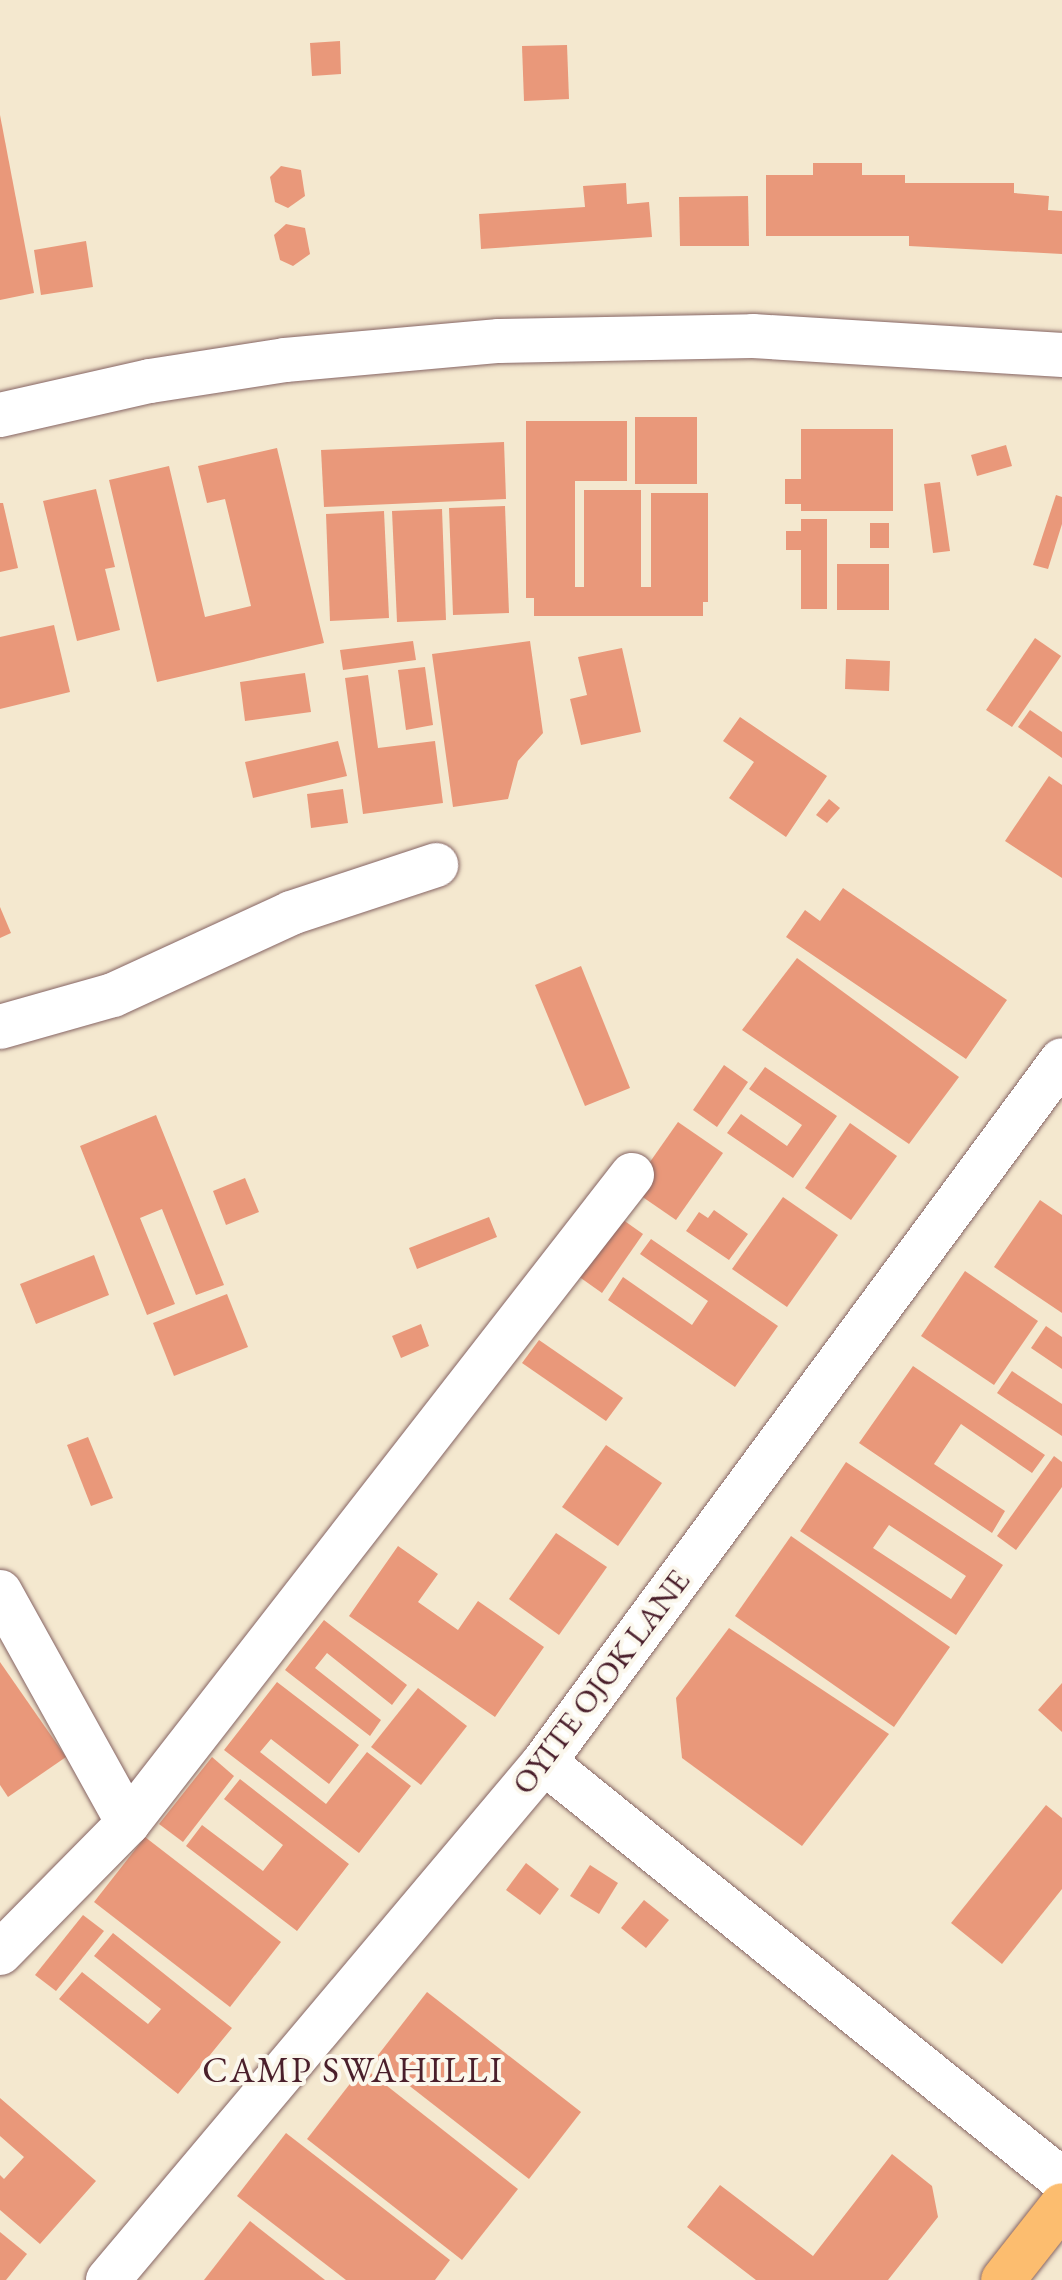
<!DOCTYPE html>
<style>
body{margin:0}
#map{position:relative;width:1062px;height:2280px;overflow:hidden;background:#f4e8cf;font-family:"EB Garamond",serif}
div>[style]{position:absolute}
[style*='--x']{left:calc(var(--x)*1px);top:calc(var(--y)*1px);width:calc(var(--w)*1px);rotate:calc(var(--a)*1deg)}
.building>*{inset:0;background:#e9987a}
.roads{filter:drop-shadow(0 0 2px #866564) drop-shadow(0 0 2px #866564)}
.minor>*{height:44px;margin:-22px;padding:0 22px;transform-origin:22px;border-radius:22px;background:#fff}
.major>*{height:44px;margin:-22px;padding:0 22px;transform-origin:22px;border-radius:22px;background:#fcbd6f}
span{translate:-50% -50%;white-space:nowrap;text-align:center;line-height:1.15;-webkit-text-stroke:8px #fbf7ec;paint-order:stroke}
.street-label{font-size:32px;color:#4a1f2b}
.quarter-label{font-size:36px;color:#4a1f2b;letter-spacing:2px}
</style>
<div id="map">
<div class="building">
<div style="clip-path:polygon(340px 41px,341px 74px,312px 76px,310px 43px)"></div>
<div style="clip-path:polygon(567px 45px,569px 99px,524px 101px,522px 46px)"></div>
<div style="clip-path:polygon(0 115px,34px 293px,0 300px)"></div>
<div style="clip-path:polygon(813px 163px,862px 163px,862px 175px,905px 175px,905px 183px,1014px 183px,1014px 193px,1049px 196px,1048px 210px,1062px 211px,1062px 254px,909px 246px,909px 236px,766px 236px,766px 175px,813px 175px)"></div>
<div style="clip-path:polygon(281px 166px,301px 170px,305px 196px,288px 208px,275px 202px,270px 177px)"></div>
<div style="clip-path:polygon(626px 183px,627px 204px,649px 202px,652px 237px,481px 249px,479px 214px,585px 207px,583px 186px)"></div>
<div style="clip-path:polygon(748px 196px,749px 246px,680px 246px,679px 197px)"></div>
<div style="clip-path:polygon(286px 224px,305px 228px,310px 254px,293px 266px,280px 260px,274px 235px)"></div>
<div style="clip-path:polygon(86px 241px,93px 287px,41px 295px,34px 250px)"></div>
<div style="clip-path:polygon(635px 417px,697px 417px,697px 484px,635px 484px)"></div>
<div style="clip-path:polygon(526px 421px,627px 421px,627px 481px,575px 481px,575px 587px,584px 587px,584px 490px,641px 490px,641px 587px,651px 587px,651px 493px,708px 493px,708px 602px,703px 602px,703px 616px,534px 616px,534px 598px,526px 598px)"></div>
<div style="clip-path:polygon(801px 429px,893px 429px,893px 511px,801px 511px,801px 504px,785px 504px,785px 479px,801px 479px)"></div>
<div style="clip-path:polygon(504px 442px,506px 499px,324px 507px,321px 450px)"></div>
<div style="clip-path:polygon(1006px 445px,1012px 466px,977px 476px,971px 455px)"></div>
<div style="clip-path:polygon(277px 448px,324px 643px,157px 682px,109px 480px,169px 466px,205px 617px,251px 606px,225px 499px,207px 503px,198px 466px)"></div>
<div style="clip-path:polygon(940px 482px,950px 551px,933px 553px,924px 484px)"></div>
<div style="clip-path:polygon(96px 489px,115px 567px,105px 569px,120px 630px,77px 641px,43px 501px)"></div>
<div style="clip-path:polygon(1056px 495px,1062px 497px,1062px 524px,1048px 569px,1033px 565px)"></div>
<div style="clip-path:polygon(0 503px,3px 503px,18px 568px,0 572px)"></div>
<div style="clip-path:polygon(505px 506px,509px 613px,453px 615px,449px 508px)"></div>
<div style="clip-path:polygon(442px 509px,446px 620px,397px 622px,392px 511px)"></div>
<div style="clip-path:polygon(384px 511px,389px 618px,330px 621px,326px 514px)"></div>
<div style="clip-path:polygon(801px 519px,827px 519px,827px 609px,801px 609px,801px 550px,786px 550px,786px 531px,801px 531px)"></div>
<div style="clip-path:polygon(870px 523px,889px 523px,889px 548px,870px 548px)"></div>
<div style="clip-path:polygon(837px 564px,889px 564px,889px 610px,837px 610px)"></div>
<div style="clip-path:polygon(54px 625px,70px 692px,0 709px,0 637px)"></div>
<div style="clip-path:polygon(1035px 638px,1061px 656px,1012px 727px,986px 710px)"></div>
<div style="clip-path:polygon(413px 641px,416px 660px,343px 670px,340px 650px)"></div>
<div style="clip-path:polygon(530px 641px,543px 733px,518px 761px,508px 799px,453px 807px,432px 654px)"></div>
<div style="clip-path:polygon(622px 648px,641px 732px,581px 745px,570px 699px,587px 695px,578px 657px)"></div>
<div style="clip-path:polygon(846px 659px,890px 661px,889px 691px,845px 689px)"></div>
<div style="clip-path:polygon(425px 667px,433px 725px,406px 730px,398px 670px)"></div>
<div style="clip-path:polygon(305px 673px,311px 712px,245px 721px,240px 682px)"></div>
<div style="clip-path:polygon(368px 675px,378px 748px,435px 741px,443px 803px,363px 814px,345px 678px)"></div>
<div style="clip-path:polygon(1030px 710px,1062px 732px,1062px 758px,1018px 727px)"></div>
<div style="clip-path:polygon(740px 717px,827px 776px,786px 837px,729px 798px,754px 762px,723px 741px)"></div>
<div style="clip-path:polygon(338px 741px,347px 776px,253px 798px,245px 762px)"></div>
<div style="clip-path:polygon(1049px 776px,1062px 785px,1062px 878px,1005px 841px)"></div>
<div style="clip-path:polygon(343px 789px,348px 823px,311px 828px,307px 794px)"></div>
<div style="clip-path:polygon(829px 799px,840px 808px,827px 823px,816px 815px)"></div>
<div style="clip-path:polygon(843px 888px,1007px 1000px,966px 1059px,786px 937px,805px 910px,820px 921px)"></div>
<div style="clip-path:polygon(0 907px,11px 933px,0 938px)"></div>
<div style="clip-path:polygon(797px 958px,959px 1077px,909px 1144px,742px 1030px)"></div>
<div style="clip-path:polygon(581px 966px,630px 1088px,585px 1106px,535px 985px)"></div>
<div style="clip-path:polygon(724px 1065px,748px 1082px,717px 1127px,693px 1110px)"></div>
<div style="clip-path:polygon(765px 1067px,837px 1116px,793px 1178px,727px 1133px,741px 1114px,787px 1146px,802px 1125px,749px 1089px)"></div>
<div style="clip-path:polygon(156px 1115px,224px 1285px,196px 1295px,162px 1209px,140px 1218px,175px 1304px,147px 1315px,80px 1146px)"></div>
<div style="clip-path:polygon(678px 1122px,723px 1153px,676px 1220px,631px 1189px)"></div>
<div style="clip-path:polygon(850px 1123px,897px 1156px,851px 1220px,805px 1188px)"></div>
<div style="clip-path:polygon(245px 1178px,259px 1212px,226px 1225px,213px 1191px)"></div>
<div style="clip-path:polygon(783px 1197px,838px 1235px,787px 1307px,732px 1269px)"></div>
<div style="clip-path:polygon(1040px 1200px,1062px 1215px,1062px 1313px,994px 1267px)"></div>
<div style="clip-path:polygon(714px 1210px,748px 1234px,729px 1260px,686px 1231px,699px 1212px,708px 1218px)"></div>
<div style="clip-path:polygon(489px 1217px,497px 1237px,417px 1269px,409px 1248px)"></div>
<div style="clip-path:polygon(619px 1217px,643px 1234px,602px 1293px,578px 1276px)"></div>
<div style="clip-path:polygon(651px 1239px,778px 1326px,735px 1387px,608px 1300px,623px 1277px,692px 1325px,708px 1301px,640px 1254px)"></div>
<div style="clip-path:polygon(94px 1255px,109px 1295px,36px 1324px,20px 1284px)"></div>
<div style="clip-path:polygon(965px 1271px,1038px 1321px,994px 1385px,921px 1336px)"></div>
<div style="clip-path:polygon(227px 1294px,248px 1347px,174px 1376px,153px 1323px)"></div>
<div style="clip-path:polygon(421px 1324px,429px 1346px,401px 1358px,392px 1336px)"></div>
<div style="clip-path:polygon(1046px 1326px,1062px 1337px,1062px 1369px,1031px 1348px)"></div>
<div style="clip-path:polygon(539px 1340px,623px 1398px,606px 1421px,522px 1363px)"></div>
<div style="clip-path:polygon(913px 1366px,1045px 1455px,1032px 1473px,961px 1424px,934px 1464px,1005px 1511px,992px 1533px,859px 1443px)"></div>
<div style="clip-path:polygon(1012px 1371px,1062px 1404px,1062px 1436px,997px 1393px)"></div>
<div style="clip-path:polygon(88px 1437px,113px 1498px,91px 1506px,67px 1445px)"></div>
<div style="clip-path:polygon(606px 1445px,662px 1483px,618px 1546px,562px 1507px)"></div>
<div style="clip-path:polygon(1054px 1456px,1062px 1462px,1062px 1487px,1016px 1550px,997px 1536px)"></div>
<div style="clip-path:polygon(evenodd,846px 1462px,1003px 1565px,956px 1635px,800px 1531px,846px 1462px,889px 1525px,966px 1576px,951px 1599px,873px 1548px,889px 1525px)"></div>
<div style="clip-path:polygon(556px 1533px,607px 1567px,559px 1635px,509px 1599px)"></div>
<div style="clip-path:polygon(791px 1536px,950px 1647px,894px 1727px,735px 1616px)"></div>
<div style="clip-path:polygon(398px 1546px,438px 1574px,418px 1602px,458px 1630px,478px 1601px,544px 1647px,495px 1717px,349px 1616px)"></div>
<div style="clip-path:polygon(324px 1620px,407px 1685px,392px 1705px,327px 1653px,315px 1668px,381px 1720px,370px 1736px,285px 1670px)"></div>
<div style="clip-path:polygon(729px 1628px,889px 1734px,802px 1846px,682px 1758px,676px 1698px)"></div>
<div style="clip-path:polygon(0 1662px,66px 1757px,8px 1797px,0 1785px)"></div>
<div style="clip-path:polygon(277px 1682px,359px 1745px,329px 1784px,271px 1739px,260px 1752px,326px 1804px,367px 1752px,411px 1786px,359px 1853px,224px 1750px)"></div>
<div style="clip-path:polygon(1062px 1683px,1062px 1732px,1038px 1710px)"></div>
<div style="clip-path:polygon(418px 1688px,467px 1726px,421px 1785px,371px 1747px)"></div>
<div style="clip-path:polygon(212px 1757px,234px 1776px,183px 1842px,159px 1824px)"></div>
<div style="clip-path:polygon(240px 1779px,349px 1864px,297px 1931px,186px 1846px,202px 1825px,263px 1871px,283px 1845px,224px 1799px)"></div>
<div style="clip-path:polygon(1046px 1805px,1062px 1818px,1062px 1889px,1002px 1964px,951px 1923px)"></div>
<div style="clip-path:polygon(145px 1837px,281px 1942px,230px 2007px,94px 1902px)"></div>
<div style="clip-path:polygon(526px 1863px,559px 1889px,540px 1915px,506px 1890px)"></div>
<div style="clip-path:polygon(590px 1865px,618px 1883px,599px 1914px,570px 1896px)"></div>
<div style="clip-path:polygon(644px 1900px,669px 1920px,646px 1948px,621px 1928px)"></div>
<div style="clip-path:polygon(83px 1915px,104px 1931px,56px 1991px,35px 1975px)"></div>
<div style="clip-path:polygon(113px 1933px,232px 2028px,178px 2094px,59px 1999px,82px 1972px,148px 2024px,161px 2009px,94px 1956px)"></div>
<div style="clip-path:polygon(427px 1992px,581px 2112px,529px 2179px,375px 2059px)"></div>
<div style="clip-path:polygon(363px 2067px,518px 2189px,462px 2260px,307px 2139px)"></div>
<div style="clip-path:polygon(0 2098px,96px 2181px,40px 2244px,0 2210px,0 2175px,4px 2179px,24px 2157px,0 2136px)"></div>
<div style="clip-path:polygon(286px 2133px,450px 2260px,435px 2280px,346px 2280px,237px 2196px)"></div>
<div style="clip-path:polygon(892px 2154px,932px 2186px,938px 2217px,888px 2280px,756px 2280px,687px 2227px,720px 2185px,813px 2256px)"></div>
<div style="clip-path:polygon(250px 2221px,325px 2280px,204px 2280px)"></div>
<div style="clip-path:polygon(0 2232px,27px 2254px,6px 2280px,0 2280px)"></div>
</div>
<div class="roads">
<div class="minor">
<div style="--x:0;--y:415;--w:154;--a:-12.8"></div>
<div style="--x:150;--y:381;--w:137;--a:-8.8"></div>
<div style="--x:285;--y:360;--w:215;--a:-5.1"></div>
<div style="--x:499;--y:341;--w:254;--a:-1.1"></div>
<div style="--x:753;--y:336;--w:310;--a:3.5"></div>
<div style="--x:0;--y:1027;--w:117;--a:-15.8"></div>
<div style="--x:113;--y:995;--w:196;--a:-24.7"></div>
<div style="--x:291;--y:913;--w:153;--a:-18.3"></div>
<div style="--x:0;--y:1592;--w:264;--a:61"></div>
<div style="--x:544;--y:1762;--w:666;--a:38.9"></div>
<div style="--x:0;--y:1953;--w:182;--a:-45.4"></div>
<div style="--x:128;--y:1823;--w:821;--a:-52.13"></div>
<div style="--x:108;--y:2280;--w:677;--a:-49.91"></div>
<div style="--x:544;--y:1762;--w:872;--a:-53.58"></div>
</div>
<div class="major">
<div style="--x:1003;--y:2280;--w:95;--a:-51.8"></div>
</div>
</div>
<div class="street-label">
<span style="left:601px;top:1682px;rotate:-53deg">OYITE OJOK LANE</span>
</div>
<div class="quarter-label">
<span style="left:353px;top:2070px">CAMP SWAHILLI</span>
</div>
</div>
